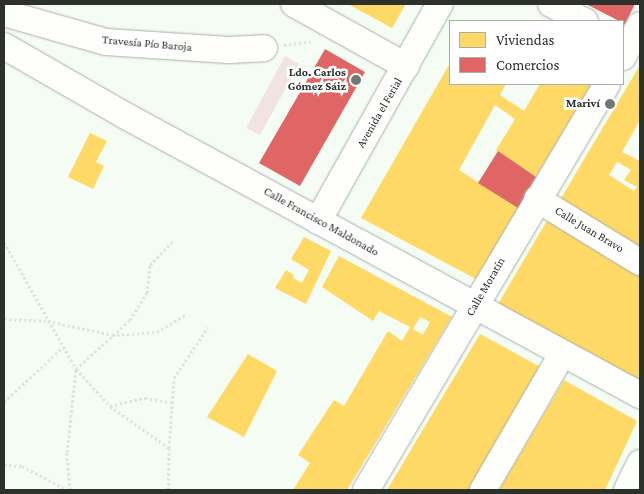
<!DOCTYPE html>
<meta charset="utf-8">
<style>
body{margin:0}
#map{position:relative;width:644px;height:494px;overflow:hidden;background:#f5fcf4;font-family:"Crimson Pro",serif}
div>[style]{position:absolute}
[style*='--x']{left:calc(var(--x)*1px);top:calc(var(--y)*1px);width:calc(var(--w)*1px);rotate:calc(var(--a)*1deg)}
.green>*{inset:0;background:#f0e3e2}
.homes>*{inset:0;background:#ffd966}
.shops>*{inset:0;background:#e06666}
.path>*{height:3px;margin-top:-1.5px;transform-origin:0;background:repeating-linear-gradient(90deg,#e1e3e0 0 2.5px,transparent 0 5px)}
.roads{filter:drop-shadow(0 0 1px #aab0aa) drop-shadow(0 0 1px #aab0aa)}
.minor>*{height:26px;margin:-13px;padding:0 13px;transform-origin:13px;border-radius:13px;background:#fefffd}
.dots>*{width:14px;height:14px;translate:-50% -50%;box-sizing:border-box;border:2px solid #fff;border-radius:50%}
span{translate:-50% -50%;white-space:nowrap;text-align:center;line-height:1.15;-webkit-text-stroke:5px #fff;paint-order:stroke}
.street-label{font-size:12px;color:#2c312c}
.poi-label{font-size:12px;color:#2c312c;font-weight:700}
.right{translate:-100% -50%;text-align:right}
.frame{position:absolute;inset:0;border:5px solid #2c312c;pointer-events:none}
.legend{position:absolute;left:449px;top:20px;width:175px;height:65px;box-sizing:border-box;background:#fff;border:1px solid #abadab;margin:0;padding:6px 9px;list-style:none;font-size:15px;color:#2c312c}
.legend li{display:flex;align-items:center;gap:10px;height:25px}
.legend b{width:25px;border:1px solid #abadab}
</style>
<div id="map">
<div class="green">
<div style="clip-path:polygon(285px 56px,299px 64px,260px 135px,246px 128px)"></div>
</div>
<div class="homes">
<div style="clip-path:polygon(348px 4px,406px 4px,392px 28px)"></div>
<div style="clip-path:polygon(450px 63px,450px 84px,506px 84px,500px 95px,524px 111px,540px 84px,592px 84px,536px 177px,496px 150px,515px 119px,495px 105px,459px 170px,518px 208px,476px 279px,361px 218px)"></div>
<div style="clip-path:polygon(evenodd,640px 65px,640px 120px,622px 152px,640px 161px,640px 248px,560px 200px,640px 65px,617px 162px,631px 170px,624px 180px,637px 187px,634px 191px,609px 175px,617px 162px)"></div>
<div style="clip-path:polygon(90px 133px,107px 141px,96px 162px,104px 166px,93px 189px,68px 177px)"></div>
<div style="clip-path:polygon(548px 219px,640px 276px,640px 382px,498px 304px)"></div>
<div style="clip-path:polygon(304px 237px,331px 251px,306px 304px,275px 288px,286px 270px,294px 275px,293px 278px,302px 283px,309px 270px,291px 259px)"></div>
<div style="clip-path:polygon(evenodd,339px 256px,452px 317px,347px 490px,293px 490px,310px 463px,298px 455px,334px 400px,344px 406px,388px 331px,402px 341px,410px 327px,379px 311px,373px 321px,322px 287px,339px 256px,420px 317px,430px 322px,423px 335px,413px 329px,420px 317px)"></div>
<div style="clip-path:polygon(480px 334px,546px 370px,473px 490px,387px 490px)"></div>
<div style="clip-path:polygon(248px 354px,277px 371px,244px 437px,207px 417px)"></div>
<div style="clip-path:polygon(564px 380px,637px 421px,605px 490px,499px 490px)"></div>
</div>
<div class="shops">
<div style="clip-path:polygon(586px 4px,635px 4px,625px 24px)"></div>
<div style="clip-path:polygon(325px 49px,365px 72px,300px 186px,259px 163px)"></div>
<div style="clip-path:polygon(498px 151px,536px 177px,518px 208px,478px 183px)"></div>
</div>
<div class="path">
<div style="--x:284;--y:45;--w:29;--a:-8"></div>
<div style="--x:4;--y:242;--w:146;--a:60.4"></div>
<div style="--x:76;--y:369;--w:50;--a:47.4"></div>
<div style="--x:110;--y:406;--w:72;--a:35.4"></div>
<div style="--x:4;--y:319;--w:44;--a:2.6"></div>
<div style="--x:48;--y:321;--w:66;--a:12.3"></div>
<div style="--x:112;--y:335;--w:45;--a:-3.8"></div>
<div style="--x:157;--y:332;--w:33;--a:-31"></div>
<div style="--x:4;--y:402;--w:81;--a:-43"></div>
<div style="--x:110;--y:406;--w:36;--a:-13"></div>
<div style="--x:145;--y:398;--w:28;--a:10"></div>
<div style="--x:4;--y:465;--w:18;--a:3"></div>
<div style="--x:22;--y:466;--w:51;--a:28.1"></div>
<div style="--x:70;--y:490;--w:38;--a:-95"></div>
<div style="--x:67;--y:452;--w:83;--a:-83.8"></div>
<div style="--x:76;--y:369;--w:73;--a:-42.2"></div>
<div style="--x:130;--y:320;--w:32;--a:-58"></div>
<div style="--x:147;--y:293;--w:28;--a:-84"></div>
<div style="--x:150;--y:265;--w:33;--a:-46"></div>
<div style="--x:168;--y:490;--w:42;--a:-88.6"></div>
<div style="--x:169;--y:448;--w:70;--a:-85.9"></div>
<div style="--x:174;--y:378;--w:61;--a:-56.3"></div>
</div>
<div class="roads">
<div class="minor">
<div style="--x:294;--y:4;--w:128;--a:29"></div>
<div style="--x:551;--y:4;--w:38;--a:27"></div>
<div style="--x:4;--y:13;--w:106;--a:15.9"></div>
<div style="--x:106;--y:42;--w:123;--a:3.7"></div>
<div style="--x:229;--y:50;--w:35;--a:-3"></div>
<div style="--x:4;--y:46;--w:138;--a:29.9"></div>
<div style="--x:124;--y:115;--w:587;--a:28.49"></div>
<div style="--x:623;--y:57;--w:36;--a:-62"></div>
<div style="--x:537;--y:199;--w:121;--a:31.5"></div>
<div style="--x:318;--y:221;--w:249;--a:-60.7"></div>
<div style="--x:366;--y:490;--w:472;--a:-59.3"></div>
<div style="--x:483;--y:490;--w:157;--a:-59.8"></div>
<div style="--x:627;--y:490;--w:30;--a:-64"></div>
</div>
</div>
<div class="dots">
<div style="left:356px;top:80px;background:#727872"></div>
<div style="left:610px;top:104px;background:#727872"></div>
</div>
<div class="street-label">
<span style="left:147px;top:44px;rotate:5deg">Travesía Pío Baroja</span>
<span style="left:380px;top:113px;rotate:-60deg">Avenida el Ferial</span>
<span style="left:321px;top:222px;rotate:29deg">Calle Francisco Maldonado</span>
<span style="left:589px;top:230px;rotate:31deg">Calle Juan Bravo</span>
<span style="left:486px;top:287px;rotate:-60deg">Calle Moratín</span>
</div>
<div class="poi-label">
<span class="right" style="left:346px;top:80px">Ldo. Carlos<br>Gómez Sáiz</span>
<span class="right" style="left:600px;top:104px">Mariví</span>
</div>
<div class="frame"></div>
<ul class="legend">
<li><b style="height:14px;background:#ffd966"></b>Viviendas</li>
<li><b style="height:14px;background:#e06666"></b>Comercios</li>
</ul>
</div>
